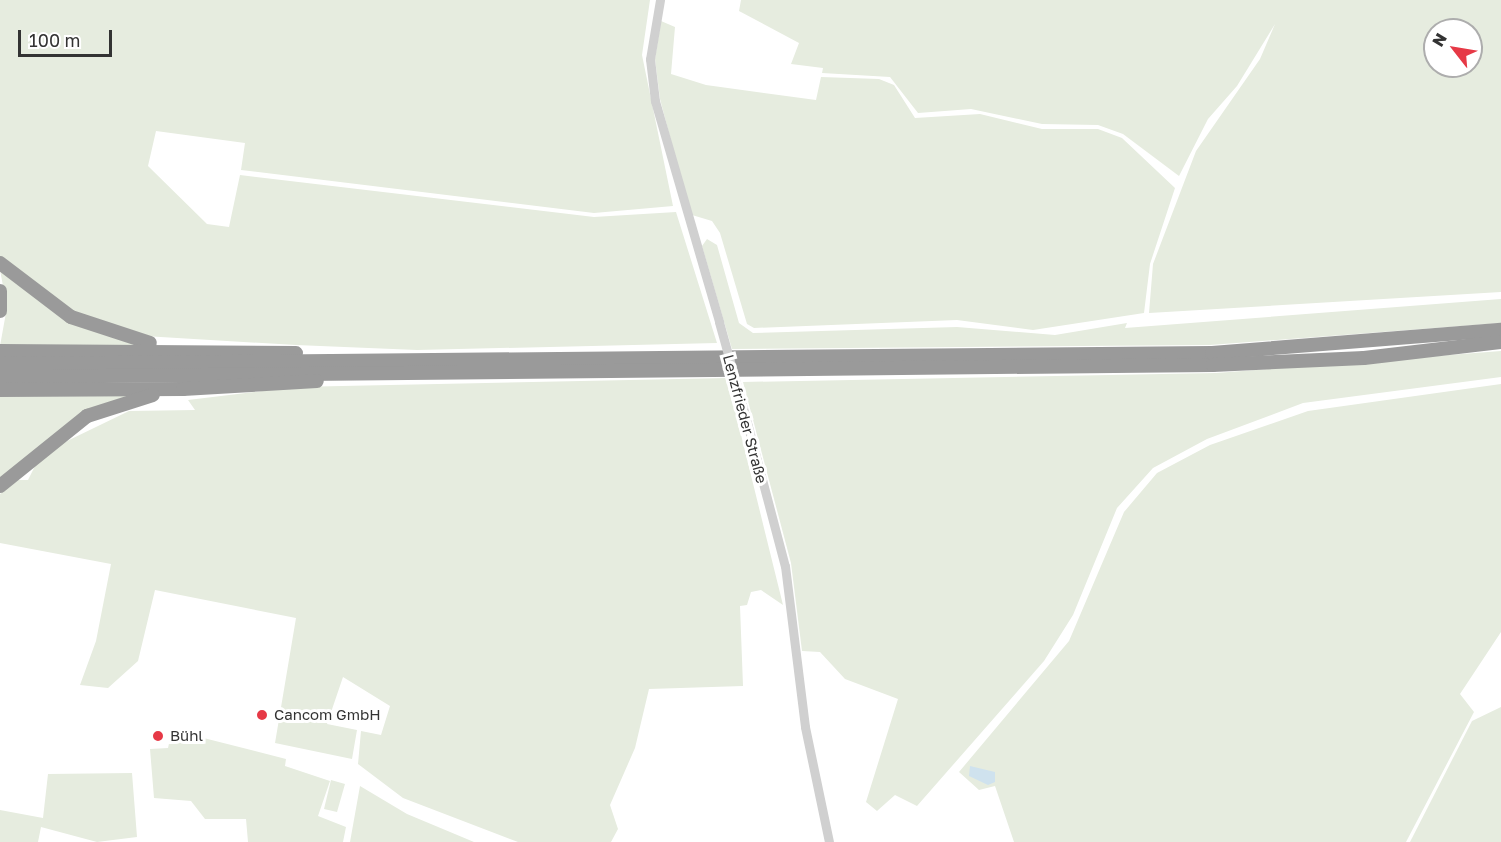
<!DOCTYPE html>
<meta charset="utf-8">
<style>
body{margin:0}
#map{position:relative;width:1501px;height:842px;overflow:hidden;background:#fff;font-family:"Golos Text",sans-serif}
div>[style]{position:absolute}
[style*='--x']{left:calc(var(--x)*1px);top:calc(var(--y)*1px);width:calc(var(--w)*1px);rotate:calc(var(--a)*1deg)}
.green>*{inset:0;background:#e6ecdf}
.water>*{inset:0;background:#cfe2ee}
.tertiary>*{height:9px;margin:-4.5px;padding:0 4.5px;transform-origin:4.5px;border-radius:4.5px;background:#d0d0d0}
.motorway>*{height:14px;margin:-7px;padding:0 7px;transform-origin:7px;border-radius:7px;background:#9a9a9a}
.tertiary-bridge>*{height:9px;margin:-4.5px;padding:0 4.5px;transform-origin:4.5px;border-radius:4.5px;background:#d0d0d0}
.dots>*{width:16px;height:16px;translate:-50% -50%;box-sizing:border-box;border:3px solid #fff;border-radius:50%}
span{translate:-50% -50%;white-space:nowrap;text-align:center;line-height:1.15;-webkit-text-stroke:6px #fff;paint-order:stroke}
.street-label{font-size:15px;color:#333}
.poi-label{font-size:15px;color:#333}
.left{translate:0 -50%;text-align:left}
.north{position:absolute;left:1423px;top:18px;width:60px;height:60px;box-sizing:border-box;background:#fff;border:2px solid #adadad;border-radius:50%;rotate:301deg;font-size:16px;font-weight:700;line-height:24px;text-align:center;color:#333}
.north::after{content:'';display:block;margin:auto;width:21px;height:27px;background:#e63946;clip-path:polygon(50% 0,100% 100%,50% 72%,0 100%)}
.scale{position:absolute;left:18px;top:30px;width:94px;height:27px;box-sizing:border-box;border:3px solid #333;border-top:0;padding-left:8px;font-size:18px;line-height:21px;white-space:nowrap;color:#333;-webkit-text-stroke:4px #fff;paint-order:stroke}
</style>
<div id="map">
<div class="green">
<div style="clip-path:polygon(0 0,650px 0,642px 55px,673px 206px,594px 213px,241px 170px,245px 143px,156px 131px,148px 166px,207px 224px,229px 227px,240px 175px,594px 217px,676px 212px,717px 343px,417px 350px,296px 345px,144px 336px,73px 313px,0 257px)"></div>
<div style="clip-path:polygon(evenodd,741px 0,1501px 0,1501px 292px,1149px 313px,1153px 264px,1196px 151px,1260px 59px,1275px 24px,1237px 86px,1208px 119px,1179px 176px,1123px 134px,1098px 125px,1042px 124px,971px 109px,918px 113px,890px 77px,822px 73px,823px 68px,791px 64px,799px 43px,739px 11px,741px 0,1435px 30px,1471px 30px,1471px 66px,1435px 66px,1435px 30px)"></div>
<div style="clip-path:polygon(661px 21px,675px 27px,671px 74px,706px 85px,816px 100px,821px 77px,879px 79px,894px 85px,915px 118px,980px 114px,1042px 129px,1098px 129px,1122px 138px,1175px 188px,1150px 264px,1144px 313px,1033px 330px,957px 320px,754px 328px,747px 324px,720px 233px,712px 221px,692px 215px,688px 205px,660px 99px,655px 59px)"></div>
<div style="clip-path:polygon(707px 239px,717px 245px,739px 323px,753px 333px,957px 327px,1055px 335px,1127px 323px,1125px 328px,1501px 299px,1501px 323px,1210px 345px,732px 349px,702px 246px)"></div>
<div style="clip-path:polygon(0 270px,69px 321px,139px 345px,0 346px,7px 307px)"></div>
<div style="clip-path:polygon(1501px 351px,1501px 377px,1303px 403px,1207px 439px,1153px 468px,1117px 508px,1073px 615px,1044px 661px,917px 806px,895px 795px,877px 811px,866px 802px,898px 699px,845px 679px,820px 652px,802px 651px,791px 563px,743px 382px,1216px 373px)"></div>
<div style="clip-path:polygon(727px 378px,783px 605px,761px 590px,751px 592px,747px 605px,740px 606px,743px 686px,649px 689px,635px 748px,610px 805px,618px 829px,611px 842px,518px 842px,403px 798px,358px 764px,361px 731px,381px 735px,390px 706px,343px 677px,327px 724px,357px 730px,352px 759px,275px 743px,296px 618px,155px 590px,138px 661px,108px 688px,80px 685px,96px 641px,111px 564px,0 543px,0 494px,17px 480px,28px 480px,37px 462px,65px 442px,129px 411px,195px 410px,188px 400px,294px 387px)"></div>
<div style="clip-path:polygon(1501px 384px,1501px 632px,1460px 694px,1474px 712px,1406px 842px,1014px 842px,995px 786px,979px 790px,959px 772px,1069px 641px,1124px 512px,1157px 473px,1210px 445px,1308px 411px)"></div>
<div style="clip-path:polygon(0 395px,134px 395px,77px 416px,0 479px)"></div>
<div style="clip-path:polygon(1501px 707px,1501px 842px,1410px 842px,1472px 721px)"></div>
<div style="clip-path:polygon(172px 730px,286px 759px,285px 766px,330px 781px,318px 816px,346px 827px,343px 842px,248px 842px,246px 819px,205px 819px,191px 801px,154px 798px,150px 749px,168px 748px)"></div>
<div style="clip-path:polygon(132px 773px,137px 837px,97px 842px,41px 827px,38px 842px,0 842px,0 810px,43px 818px,48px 774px)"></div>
<div style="clip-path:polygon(331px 780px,345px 784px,337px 812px,324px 809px)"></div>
<div style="clip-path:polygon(360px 786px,407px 814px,474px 842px,350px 842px)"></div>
</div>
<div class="water">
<div style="clip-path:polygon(970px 766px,995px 772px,995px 782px,988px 785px,969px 776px)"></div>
</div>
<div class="tertiary">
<div style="--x:660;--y:0;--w:60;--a:99.6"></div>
<div style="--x:650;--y:59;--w:42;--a:83.2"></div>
<div style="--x:655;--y:101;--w:230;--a:73.8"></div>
<div style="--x:745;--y:415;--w:156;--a:75.2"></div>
<div style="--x:785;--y:566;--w:162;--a:82.9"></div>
<div style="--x:805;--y:727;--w:117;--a:78.2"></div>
</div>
<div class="motorway">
<div style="--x:0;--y:263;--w:89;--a:37.3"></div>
<div style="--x:71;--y:317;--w:83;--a:18.2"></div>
<div style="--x:0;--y:291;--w:20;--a:90"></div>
<div style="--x:0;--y:351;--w:296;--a:0.4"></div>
<div style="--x:0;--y:364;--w:1212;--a:-0.52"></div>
<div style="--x:1212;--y:353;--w:290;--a:-4.6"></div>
<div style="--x:0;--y:377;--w:1213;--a:-0.57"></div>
<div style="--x:1213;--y:365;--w:151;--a:-2.7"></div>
<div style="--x:1364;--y:358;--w:138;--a:-6.7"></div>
<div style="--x:0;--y:390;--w:183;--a:-0.3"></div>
<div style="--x:183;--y:389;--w:134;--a:-3.4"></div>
<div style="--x:0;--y:486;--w:112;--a:-38.8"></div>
<div style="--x:87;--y:416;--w:69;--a:-17.7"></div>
</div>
<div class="tertiary-bridge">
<div style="--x:719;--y:322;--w:97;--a:74.4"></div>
</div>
<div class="dots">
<div style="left:262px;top:715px;background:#e63946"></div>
<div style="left:158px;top:736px;background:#e63946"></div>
</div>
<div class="street-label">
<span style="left:745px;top:419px;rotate:75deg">Lenzfrieder Straße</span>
</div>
<div class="poi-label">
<span class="left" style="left:274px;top:715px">Cancom GmbH</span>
<span class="left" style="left:170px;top:736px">Bühl</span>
</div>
<div class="north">N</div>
<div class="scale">100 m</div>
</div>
